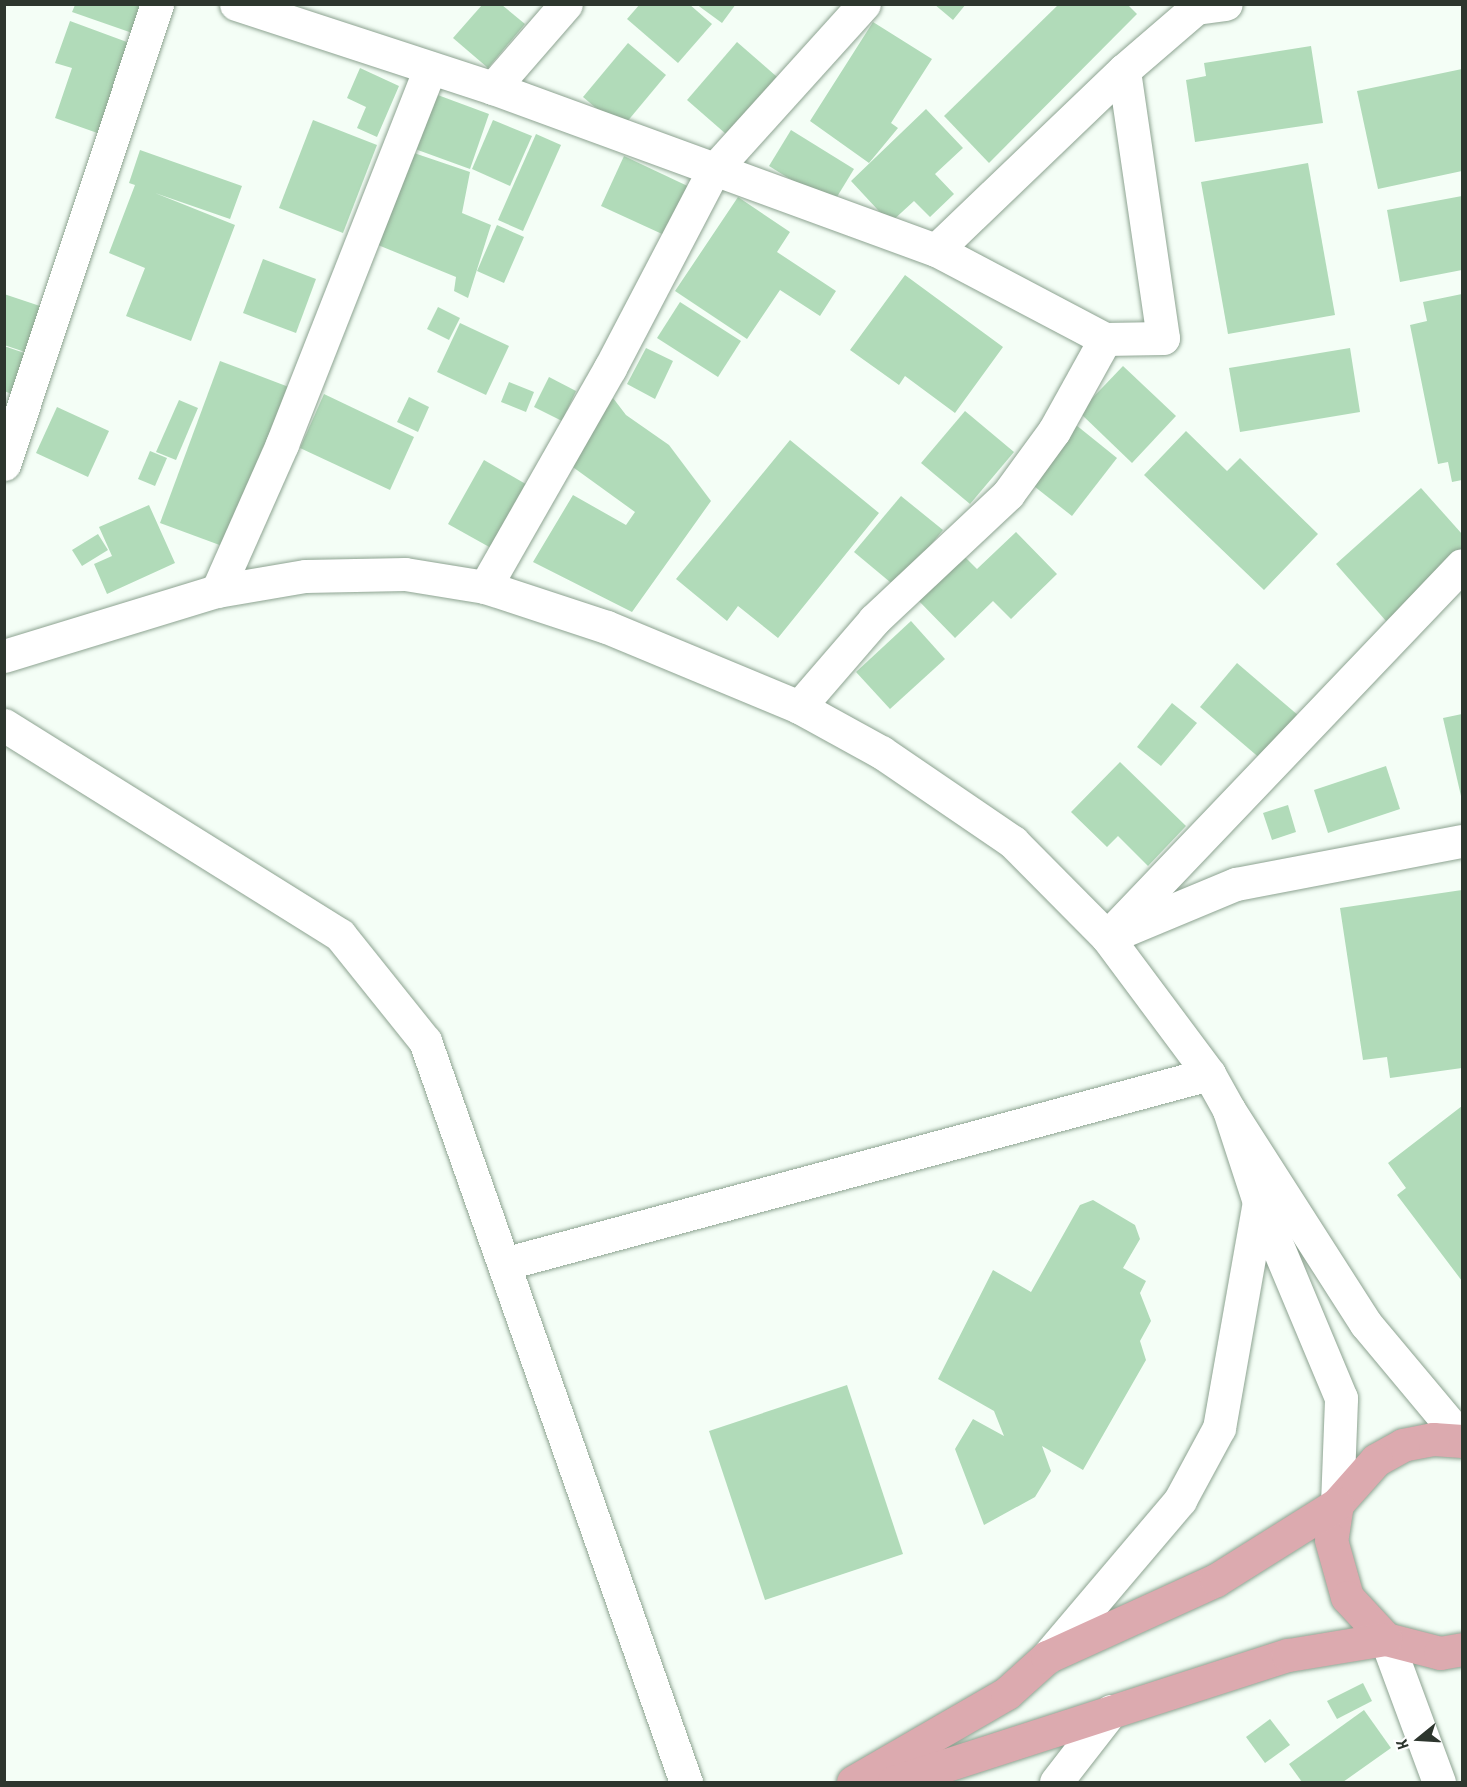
<!DOCTYPE html>
<style>
body{margin:0}
#map{position:relative;width:1467px;height:1787px;overflow:hidden;background:#f4fef6;font-family:"Titillium Web",sans-serif}
div>[style]{position:absolute}
[style*='--x']{left:calc(var(--x)*1px);top:calc(var(--y)*1px);width:calc(var(--w)*1px);rotate:calc(var(--a)*1deg)}
.building>*{inset:0;background:#b1dbb9}
.roads{filter:drop-shadow(0 0 2px #8da391) drop-shadow(0 0 2px #8da391)}
.minor>*{height:33px;margin:-16.5px;padding:0 16.5px;transform-origin:16.5px;border-radius:16.5px;background:#fff}
.major>*{height:33px;margin:-16.5px;padding:0 16.5px;transform-origin:16.5px;border-radius:16.5px;background:#dcaaaf}
span{translate:-50% -50%;white-space:nowrap;text-align:center;line-height:1.15;-webkit-text-stroke:6px #fff;paint-order:stroke}
.frame{position:absolute;inset:0;border:6px solid #2d362e;pointer-events:none}
.north{position:absolute;left:1389px;top:1709px;width:60px;height:60px;-webkit-text-stroke:4px #fff;paint-order:stroke;rotate:252deg;font-size:16px;font-weight:700;line-height:24px;text-align:center;color:#2d362e}
.north::after{content:'';display:block;margin:auto;width:21px;height:27px;background:#2d362e;clip-path:polygon(50% 0,100% 100%,50% 72%,0 100%)}
</style>
<div id="map">
<div class="building">
<div style="clip-path:polygon(640px 4px,689px 4px,712px 24px,678px 63px,627px 19px)"></div>
<div style="clip-path:polygon(696px 4px,736px 4px,722px 23px)"></div>
<div style="clip-path:polygon(934px 4px,966px 4px,953px 20px)"></div>
<div style="clip-path:polygon(1059px 4px,1127px 4px,1137px 14px,989px 163px,944px 116px)"></div>
<div style="clip-path:polygon(75px 5px,149px 5px,138px 35px,72px 12px)"></div>
<div style="clip-path:polygon(482px 5px,502px 5px,525px 24px,488px 68px,453px 38px)"></div>
<div style="clip-path:polygon(70px 21px,135px 45px,103px 135px,55px 118px,72px 68px,55px 63px)"></div>
<div style="clip-path:polygon(873px 22px,932px 59px,891px 123px,898px 128px,869px 163px,810px 121px)"></div>
<div style="clip-path:polygon(737px 42px,784px 83px,734px 141px,687px 100px)"></div>
<div style="clip-path:polygon(628px 43px,666px 75px,621px 129px,583px 97px)"></div>
<div style="clip-path:polygon(1311px 46px,1323px 123px,1195px 142px,1186px 80px,1206px 76px,1204px 63px)"></div>
<div style="clip-path:polygon(360px 68px,399px 86px,377px 137px,357px 128px,366px 107px,347px 98px)"></div>
<div style="clip-path:polygon(1462px 69px,1462px 171px,1378px 189px,1357px 91px)"></div>
<div style="clip-path:polygon(435px 94px,489px 114px,470px 169px,415px 149px)"></div>
<div style="clip-path:polygon(926px 109px,963px 148px,935px 174px,954px 194px,930px 217px,914px 201px,890px 223px,851px 181px)"></div>
<div style="clip-path:polygon(313px 120px,377px 145px,343px 233px,279px 208px)"></div>
<div style="clip-path:polygon(493px 120px,532px 136px,510px 186px,472px 169px)"></div>
<div style="clip-path:polygon(791px 130px,854px 169px,832px 205px,769px 166px)"></div>
<div style="clip-path:polygon(536px 134px,561px 145px,523px 231px,498px 220px)"></div>
<div style="clip-path:polygon(140px 150px,242px 186px,230px 219px,155px 193px,235px 225px,191px 341px,126px 316px,145px 268px,109px 253px,135px 185px,129px 183px)"></div>
<div style="clip-path:polygon(414px 153px,470px 172px,462px 213px,491px 225px,468px 298px,454px 291px,456px 277px,378px 245px)"></div>
<div style="clip-path:polygon(624px 156px,696px 190px,673px 239px,601px 206px)"></div>
<div style="clip-path:polygon(1308px 163px,1335px 315px,1228px 334px,1201px 182px)"></div>
<div style="clip-path:polygon(1462px 196px,1462px 270px,1400px 282px,1387px 210px)"></div>
<div style="clip-path:polygon(738px 197px,790px 232px,777px 252px,836px 291px,820px 316px,780px 290px,747px 339px,675px 291px)"></div>
<div style="clip-path:polygon(497px 225px,524px 237px,504px 283px,477px 271px)"></div>
<div style="clip-path:polygon(263px 259px,316px 279px,296px 333px,243px 313px)"></div>
<div style="clip-path:polygon(905px 275px,1003px 347px,955px 413px,905px 376px,899px 385px,850px 350px)"></div>
<div style="clip-path:polygon(4px 294px,52px 310px,37px 356px,4px 345px)"></div>
<div style="clip-path:polygon(1462px 294px,1462px 480px,1452px 482px,1448px 462px,1438px 464px,1410px 325px,1427px 321px,1423px 302px)"></div>
<div style="clip-path:polygon(680px 302px,741px 341px,718px 377px,657px 338px)"></div>
<div style="clip-path:polygon(438px 307px,460px 318px,449px 340px,427px 329px)"></div>
<div style="clip-path:polygon(460px 323px,509px 346px,486px 395px,437px 372px)"></div>
<div style="clip-path:polygon(4px 346px,36px 357px,22px 398px,4px 391px)"></div>
<div style="clip-path:polygon(646px 348px,673px 361px,655px 399px,627px 384px)"></div>
<div style="clip-path:polygon(1350px 348px,1360px 412px,1240px 432px,1229px 368px)"></div>
<div style="clip-path:polygon(220px 361px,294px 389px,225px 547px,160px 523px)"></div>
<div style="clip-path:polygon(1123px 366px,1176px 416px,1132px 463px,1079px 412px)"></div>
<div style="clip-path:polygon(549px 377px,576px 391px,562px 421px,534px 407px)"></div>
<div style="clip-path:polygon(509px 382px,534px 392px,526px 412px,501px 402px)"></div>
<div style="clip-path:polygon(324px 394px,414px 437px,390px 490px,300px 448px)"></div>
<div style="clip-path:polygon(409px 397px,429px 407px,418px 432px,397px 422px)"></div>
<div style="clip-path:polygon(613px 398px,626px 415px,669px 445px,711px 501px,632px 612px,533px 562px,573px 495px,626px 525px,635px 512px,570px 465px)"></div>
<div style="clip-path:polygon(179px 400px,198px 408px,176px 460px,156px 452px)"></div>
<div style="clip-path:polygon(57px 407px,109px 431px,88px 477px,36px 453px)"></div>
<div style="clip-path:polygon(965px 411px,1014px 452px,970px 504px,921px 463px)"></div>
<div style="clip-path:polygon(1076px 425px,1117px 458px,1072px 516px,1030px 483px)"></div>
<div style="clip-path:polygon(1186px 431px,1227px 471px,1240px 458px,1318px 534px,1264px 590px,1144px 475px)"></div>
<div style="clip-path:polygon(790px 440px,879px 513px,778px 638px,738px 606px,727px 621px,676px 579px)"></div>
<div style="clip-path:polygon(150px 451px,167px 458px,155px 486px,138px 479px)"></div>
<div style="clip-path:polygon(484px 460px,536px 490px,500px 553px,448px 524px)"></div>
<div style="clip-path:polygon(1421px 488px,1462px 534px,1462px 553px,1386px 621px,1336px 564px)"></div>
<div style="clip-path:polygon(901px 496px,943px 530px,896px 587px,854px 552px)"></div>
<div style="clip-path:polygon(149px 505px,175px 563px,107px 594px,94px 564px,112px 556px,99px 527px)"></div>
<div style="clip-path:polygon(1016px 532px,1057px 574px,1011px 619px,993px 601px,955px 638px,917px 599px,963px 555px,977px 569px)"></div>
<div style="clip-path:polygon(98px 534px,108px 550px,82px 566px,72px 550px)"></div>
<div style="clip-path:polygon(911px 621px,945px 659px,890px 709px,856px 672px)"></div>
<div style="clip-path:polygon(1237px 663px,1299px 716px,1262px 760px,1200px 707px)"></div>
<div style="clip-path:polygon(1172px 703px,1197px 723px,1161px 766px,1137px 747px)"></div>
<div style="clip-path:polygon(1462px 714px,1462px 796px,1461px 796px,1443px 718px)"></div>
<div style="clip-path:polygon(1120px 762px,1186px 826px,1148px 866px,1118px 836px,1107px 847px,1071px 812px)"></div>
<div style="clip-path:polygon(1386px 766px,1400px 809px,1328px 833px,1314px 790px)"></div>
<div style="clip-path:polygon(1288px 805px,1296px 832px,1272px 840px,1263px 813px)"></div>
<div style="clip-path:polygon(1462px 890px,1462px 1068px,1390px 1078px,1387px 1057px,1363px 1060px,1340px 908px)"></div>
<div style="clip-path:polygon(1462px 1106px,1462px 1281px,1397px 1195px,1406px 1188px,1388px 1163px)"></div>
<div style="clip-path:polygon(1093px 1200px,1135px 1225px,1140px 1239px,1123px 1268px,1146px 1281px,1140px 1293px,1151px 1321px,1140px 1341px,1146px 1360px,1083px 1470px,1042px 1446px,1051px 1471px,1035px 1497px,984px 1525px,955px 1449px,973px 1419px,1004px 1436px,994px 1411px,938px 1379px,993px 1270px,1031px 1292px,1080px 1205px)"></div>
<div style="clip-path:polygon(847px 1385px,903px 1554px,765px 1600px,709px 1431px)"></div>
<div style="clip-path:polygon(1363px 1683px,1372px 1701px,1337px 1719px,1327px 1701px)"></div>
<div style="clip-path:polygon(1364px 1710px,1391px 1748px,1343px 1782px,1302px 1782px,1289px 1764px)"></div>
<div style="clip-path:polygon(1270px 1719px,1290px 1745px,1265px 1763px,1246px 1737px)"></div>
</div>
<div class="roads">
<div class="minor">
<div style="--x:236;--y:4;--w:270;--a:18.1"></div>
<div style="--x:493;--y:88;--w:472;--a:20.1"></div>
<div style="--x:936;--y:250;--w:260;--a:-43.8"></div>
<div style="--x:1124;--y:70;--w:95;--a:-40.7"></div>
<div style="--x:1196;--y:8;--w:30;--a:-8"></div>
<div style="--x:493;--y:88;--w:111;--a:-49"></div>
<div style="--x:1105;--y:339;--w:58;--a:-1"></div>
<div style="--x:1163;--y:338;--w:271;--a:-98.3"></div>
<div style="--x:4;--y:464;--w:485;--a:-71.6"></div>
<div style="--x:485;--y:587;--w:252;--a:-60.3"></div>
<div style="--x:610;--y:368;--w:222;--a:-62.4"></div>
<div style="--x:713;--y:171;--w:225;--a:-47.9"></div>
<div style="--x:217;--y:591;--w:161;--a:-66.1"></div>
<div style="--x:282;--y:444;--w:404;--a:-68.5"></div>
<div style="--x:4;--y:656;--w:223;--a:-17"></div>
<div style="--x:217;--y:591;--w:89;--a:-9.7"></div>
<div style="--x:305;--y:576;--w:100;--a:-1.1"></div>
<div style="--x:405;--y:574;--w:81;--a:9.2"></div>
<div style="--x:485;--y:587;--w:128;--a:18.2"></div>
<div style="--x:607;--y:627;--w:208;--a:22.6"></div>
<div style="--x:799;--y:707;--w:94;--a:28.8"></div>
<div style="--x:881;--y:752;--w:160;--a:34.3"></div>
<div style="--x:1013;--y:842;--w:134;--a:45.3"></div>
<div style="--x:1107;--y:937;--w:171;--a:53.3"></div>
<div style="--x:1209;--y:1074;--w:41;--a:60.9"></div>
<div style="--x:799;--y:707;--w:115;--a:-49.2"></div>
<div style="--x:874;--y:620;--w:184;--a:-43.2"></div>
<div style="--x:1008;--y:494;--w:78;--a:-53.9"></div>
<div style="--x:1054;--y:431;--w:105;--a:-61"></div>
<div style="--x:1105;--y:339;--w:191;--a:-152.2"></div>
<div style="--x:4;--y:725;--w:396;--a:32"></div>
<div style="--x:340;--y:935;--w:136;--a:51.3"></div>
<div style="--x:425;--y:1041;--w:786;--a:70.6"></div>
<div style="--x:1118;--y:933;--w:128;--a:-22.6"></div>
<div style="--x:1236;--y:884;--w:230;--a:-10.8"></div>
<div style="--x:1107;--y:937;--w:514;--a:-46.34"></div>
<div style="--x:507;--y:1263;--w:727;--a:-15.07"></div>
<div style="--x:1337;--y:1504;--w:106;--a:-87.8"></div>
<div style="--x:1341;--y:1398;--w:212;--a:-112.7"></div>
<div style="--x:1259;--y:1202;--w:97;--a:-108.1"></div>
<div style="--x:1229;--y:1110;--w:254;--a:57.4"></div>
<div style="--x:1366;--y:1324;--w:150;--a:50.1"></div>
<div style="--x:1386;--y:1639;--w:153;--a:69.7"></div>
<div style="--x:1047;--y:1657;--w:206;--a:-49.7"></div>
<div style="--x:1180;--y:1500;--w:82;--a:-61.6"></div>
<div style="--x:1219;--y:1428;--w:230;--a:-80"></div>
<div style="--x:1056;--y:1782;--w:90;--a:-52.2"></div>
</div>
<div class="major">
<div style="--x:1462;--y:1441;--w:29;--a:-176"></div>
<div style="--x:1433;--y:1439;--w:31;--a:169"></div>
<div style="--x:1403;--y:1445;--w:31;--a:151"></div>
<div style="--x:1376;--y:1460;--w:59;--a:131.6"></div>
<div style="--x:1337;--y:1504;--w:36;--a:99"></div>
<div style="--x:1331;--y:1540;--w:59;--a:74.3"></div>
<div style="--x:1347;--y:1597;--w:57;--a:47.1"></div>
<div style="--x:1386;--y:1639;--w:56;--a:14.5"></div>
<div style="--x:1440;--y:1653;--w:22;--a:-10"></div>
<div style="--x:853;--y:1782;--w:178;--a:-30"></div>
<div style="--x:1007;--y:1693;--w:54;--a:-42"></div>
<div style="--x:1047;--y:1657;--w:186;--a:-24.5"></div>
<div style="--x:1216;--y:1580;--w:143;--a:-32.1"></div>
<div style="--x:894;--y:1782;--w:414;--a:-17.9"></div>
<div style="--x:1288;--y:1655;--w:99;--a:-9.3"></div>
</div>
</div>
<div class="frame"></div>
<div class="north">K</div>
</div>
